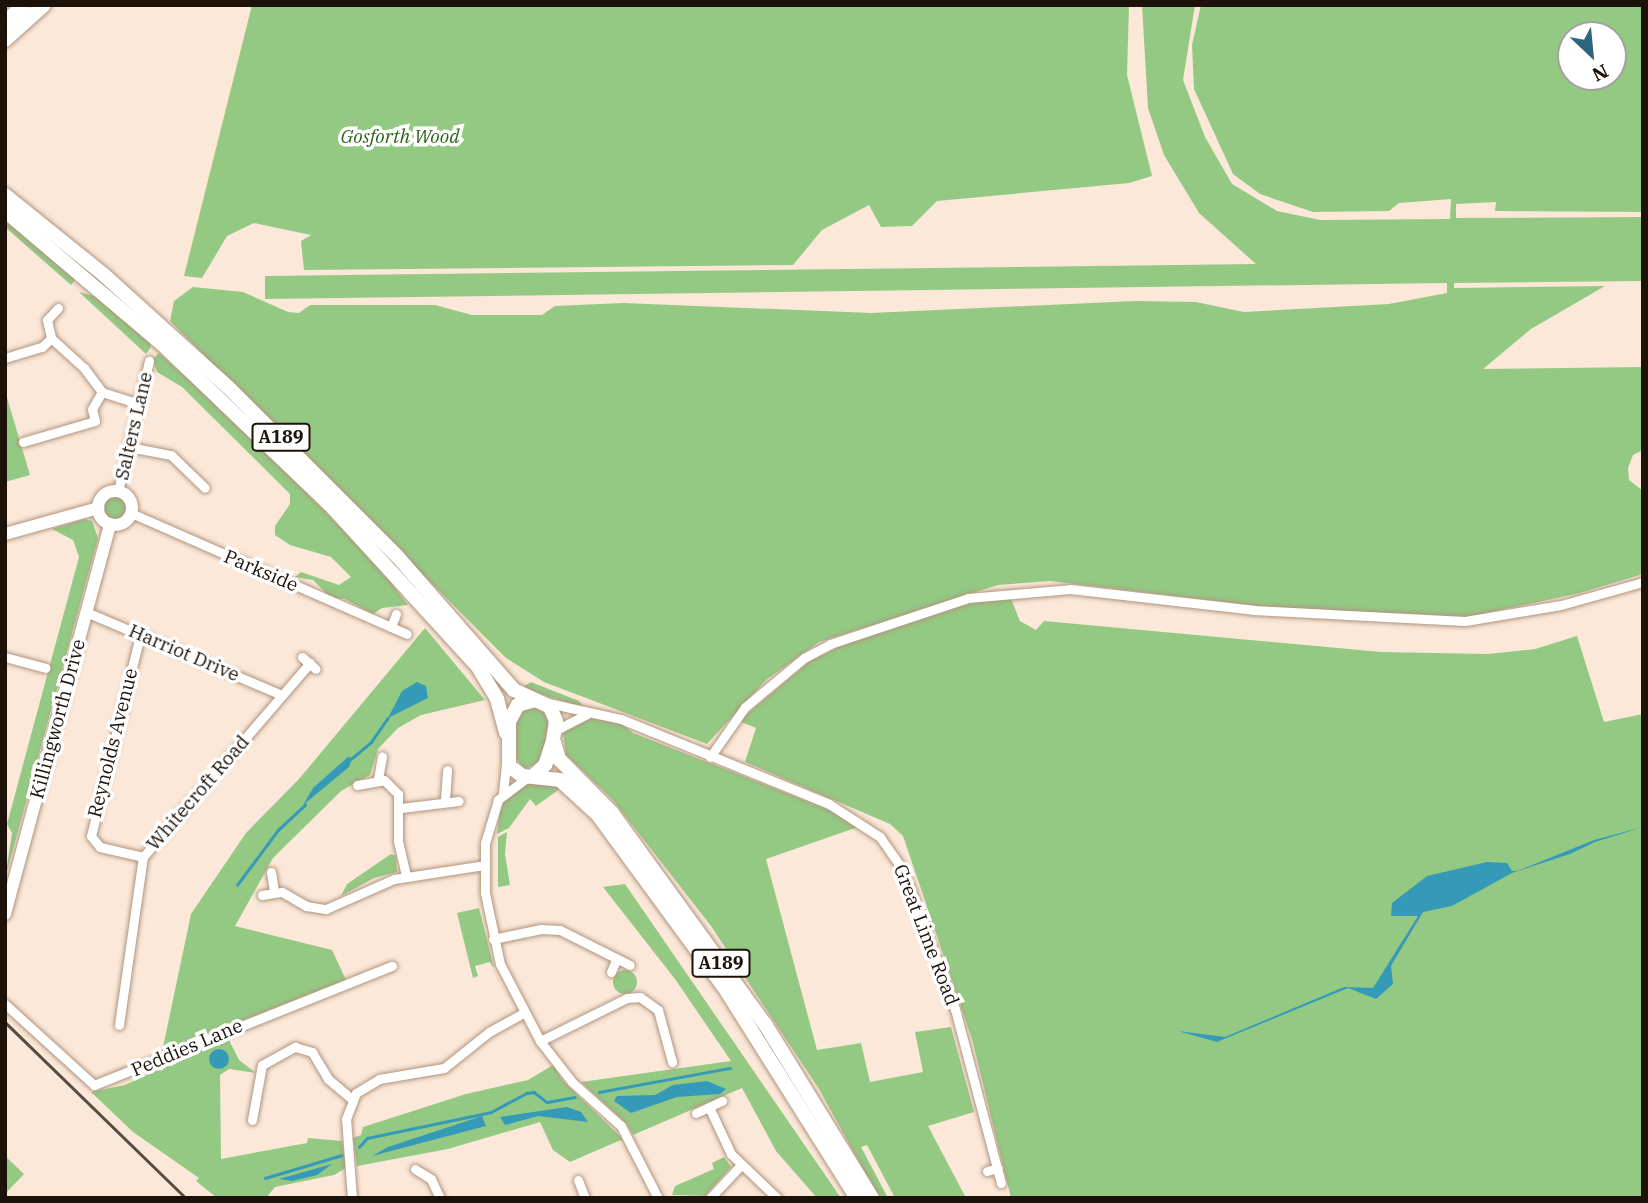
<!DOCTYPE html>
<style>
body{margin:0}
#map{position:relative;width:1648px;height:1203px;overflow:hidden;background:#fbe8d9;font-family:"IBM Plex Serif",serif}
div>[style]{position:absolute}
[style*='--x']{left:calc(var(--x)*1px);top:calc(var(--y)*1px);width:calc(var(--w)*1px);rotate:calc(var(--a)*1deg)}
.green>*{inset:0;background:#94c984}
.round{border-radius:50%}
.water>*{inset:0;background:#359ab8}
.stream>*{height:2.5px;margin:-1.25px;padding:0 1.25px;transform-origin:1.25px;border-radius:1.25px;background:#359ab8}
.roads{filter:drop-shadow(0 0 2px #b1947d) drop-shadow(0 0 2px #b1947d)}
.minor>*{height:9px;margin:-4.5px;padding:0 4.5px;transform-origin:4.5px;border-radius:4.5px;background:#fff}
.secondary>*{height:12px;margin:-6px;padding:0 6px;transform-origin:6px;border-radius:6px;background:#fff}
.secondary>.ring{margin:-6px;padding:0;box-sizing:content-box;background:none;border:12px solid #fff;border-radius:50%}
.primary>*{height:14px;margin:-7px;padding:0 7px;transform-origin:7px;border-radius:7px;background:#fff}
.rail>*{height:2.5px;margin:-1.25px;padding:0 1.25px;transform-origin:1.25px;border-radius:1.25px;background:#584b40}
span{translate:-50% -50%;white-space:nowrap;text-align:center;line-height:1.15;-webkit-text-stroke:7px #fff;paint-order:stroke}
.shield-label span{padding:2px 5px;background:#fff;border:2px solid;border-radius:5px;-webkit-text-stroke-width:0}
.shield-label{font-size:18px;color:#1d1209;font-weight:700}
.park-label{font-size:19px;color:#2b6415;font-style:italic}
.street-label{font-size:19px;color:#1d1209}
.frame{position:absolute;inset:0;border:7px solid #1d1209;pointer-events:none}
.north{position:absolute;left:1557px;top:21px;width:70px;height:70px;box-sizing:border-box;background:#fff;border:2px solid #a5a09d;border-radius:50%;rotate:154deg;font-size:19px;font-weight:700;line-height:28px;text-align:center;color:#1d1209}
.north::after{content:'';display:block;margin:auto;width:24px;height:32px;background:#2d647f;clip-path:polygon(50% 0,100% 100%,50% 72%,0 100%)}
</style>
<div id="map">
<div class="green">
<div style="clip-path:polygon(252px 5px,1129px 5px,1127px 75px,1152px 176px,1129px 183px,937px 201px,912px 226px,881px 227px,869px 205px,822px 230px,793px 265px,304px 270px,301px 241px,311px 235px,254px 223px,227px 236px,202px 278px,184px 276px)"></div>
<div style="clip-path:polygon(evenodd,1142px 5px,1195px 5px,1183px 80px,1205px 137px,1232px 184px,1277px 211px,1320px 220px,1450px 219px,1451px 199px,1399px 203px,1389px 211px,1313px 212px,1260px 194px,1233px 174px,1194px 89px,1192px 45px,1201px 5px,1643px 5px,1643px 212px,1495px 211px,1496px 202px,1456px 204px,1456px 218px,1643px 217px,1643px 281px,1454px 283px,1454px 288px,1605px 286px,1531px 329px,1483px 369px,1643px 367px,1643px 450px,1633px 455px,1628px 468px,1629px 480px,1643px 491px,1643px 574px,1580px 593px,1467px 617px,1266px 607px,1050px 581px,998px 585px,819px 642px,766px 680px,707px 744px,544px 682px,506px 658px,170px 321px,174px 301px,193px 287px,243px 292px,288px 312px,299px 313px,310px 305px,435px 305px,472px 315px,542px 315px,555px 306px,623px 303px,871px 313px,1135px 301px,1196px 302px,1244px 312px,1389px 304px,1447px 293px,1447px 283px,265px 299px,265px 276px,1256px 264px,1199px 213px,1164px 155px,1148px 108px,1142px 5px,1571px 35px,1613px 35px,1613px 77px,1571px 77px,1571px 35px)"></div>
<div style="clip-path:polygon(5px 217px,78px 277px,71px 285px,5px 227px)"></div>
<div style="clip-path:polygon(79px 292px,98px 297px,149px 341px,151px 347px,146px 354px)"></div>
<div style="clip-path:polygon(159px 353px,253px 437px,379px 567px,408px 605px,382px 608px,373px 614px,345px 599px,331px 598px,313px 580px,295px 577px,301px 572px,339px 585px,351px 577px,331px 557px,290px 545px,275px 535px,275px 526px,290px 504px,290px 494px,182px 387px,157px 372px,153px 359px)"></div>
<div style="clip-path:polygon(5px 391px,30px 475px,5px 482px)"></div>
<div class="round" style="left:103px;top:495px;width:24px;height:24px"></div>
<div style="clip-path:polygon(85px 519px,92px 521px,98px 538px,5px 879px,12px 833px,7px 824px,79px 557px,73px 540px,52px 529px)"></div>
<div style="clip-path:polygon(981px 599px,1011px 599px,1020px 621px,1036px 630px,1044px 621px,1381px 652px,1488px 654px,1535px 649px,1577px 636px,1604px 722px,1643px 714px,1643px 1198px,1011px 1198px,972px 1039px,903px 836px,890px 824px,745px 762px,756px 728px,739px 721px,810px 661px,847px 643px)"></div>
<div style="clip-path:polygon(425px 628px,485px 700px,421px 715px,398px 728px,378px 749px,370px 775px,341px 791px,273px 858px,235px 926px,332px 950px,346px 980px,162px 1052px,191px 914px,246px 833px,299px 779px)"></div>
<div style="clip-path:polygon(531px 682px,579px 701px,585px 708px,521px 688px)"></div>
<div style="clip-path:polygon(536px 705px,550px 716px,543px 761px,524px 769px,514px 755px,517px 711px)"></div>
<div style="clip-path:polygon(588px 718px,621px 723px,633px 733px,837px 813px,858px 827px,766px 859px,817px 1050px,861px 1043px,870px 1082px,923px 1072px,915px 1032px,951px 1027px,974px 1112px,928px 1126px,966px 1198px,895px 1198px,867px 1145px,861px 1147px,888px 1198px,879px 1198px,819px 1089px,711px 926px,612px 799px,566px 755px,563px 732px)"></div>
<div style="clip-path:polygon(533px 782px,561px 788px,536px 806px,530px 799px,509px 828px,497px 834px,501px 805px,509px 794px)"></div>
<div style="clip-path:polygon(507px 832px,505px 854px,510px 885px,498px 887px,498px 837px)"></div>
<div style="clip-path:polygon(391px 854px,396px 856px,397px 872px,374px 878px,341px 896px,347px 884px)"></div>
<div style="clip-path:polygon(625px 884px,841px 1198px,817px 1198px,776px 1151px,742px 1088px,633px 1135px,627px 1124px,581px 1082px,731px 1061px,675px 979px,603px 887px)"></div>
<div style="clip-path:polygon(479px 908px,494px 968px,490px 962px,475px 966px,478px 976px,473px 978px,457px 913px)"></div>
<div class="round" style="left:613px;top:970px;width:24px;height:24px"></div>
<div style="clip-path:polygon(228px 1038px,239px 1060px,256px 1073px,229px 1069px,220px 1075px,221px 1159px,307px 1143px,308px 1138px,342px 1141px,346px 1168px,334px 1175px,275px 1187px,266px 1198px,217px 1198px,196px 1181px,199px 1178px,133px 1132px,91px 1092px,125px 1085px)"></div>
<div style="clip-path:polygon(553px 1065px,563px 1081px,623px 1139px,570px 1162px,553px 1150px,540px 1122px,448px 1149px,357px 1166px,353px 1138px,361px 1135px,363px 1127px,466px 1094px,528px 1080px)"></div>
<div style="clip-path:polygon(5px 1156px,24px 1174px,5px 1194px)"></div>
<div style="clip-path:polygon(724px 1157px,731px 1167px,705px 1196px,672px 1195px,675px 1186px,714px 1169px,712px 1163px)"></div>
</div>
<div class="water">
<div style="clip-path:polygon(417px 682px,426px 686px,428px 698px,388px 718px,402px 691px)"></div>
<div style="clip-path:polygon(348px 757px,352px 758px,349px 767px,303px 805px,313px 788px)"></div>
<div style="clip-path:polygon(1643px 827px,1595px 842px,1570px 854px,1512px 873px,1452px 906px,1423px 912px,1391px 966px,1393px 984px,1376px 999px,1348px 988px,1217px 1042px,1178px 1031px,1225px 1037px,1344px 987px,1373px 988px,1418px 916px,1391px 916px,1392px 903px,1427px 876px,1487px 862px,1507px 863px,1512px 871px,1517px 871px,1594px 840px)"></div>
<div class="round" style="left:209px;top:1049px;width:20px;height:20px"></div>
<div style="clip-path:polygon(707px 1081px,726px 1089px,720px 1094px,677px 1097px,631px 1113px,614px 1101px,617px 1096px,655px 1095px,673px 1085px)"></div>
<div style="clip-path:polygon(567px 1107px,581px 1112px,588px 1122px,538px 1116px,505px 1125px,500px 1117px)"></div>
<div style="clip-path:polygon(482px 1116px,486px 1126px,372px 1156px,388px 1147px)"></div>
<div style="clip-path:polygon(332px 1164px,317px 1175px,292px 1181px,279px 1179px)"></div>
</div>
<div class="stream">
<div style="--x:351;--y:759;--w:26;--a:-40"></div>
<div style="--x:371;--y:742;--w:29;--a:-55"></div>
<div style="--x:237;--y:885;--w:69;--a:-53.3"></div>
<div style="--x:278;--y:830;--w:37;--a:-43"></div>
<div style="--x:599;--y:1092;--w:133;--a:-10.4"></div>
<div style="--x:359;--y:1147;--w:12;--a:-48"></div>
<div style="--x:367;--y:1138;--w:127;--a:-11.8"></div>
<div style="--x:491;--y:1112;--w:40;--a:-28"></div>
<div style="--x:526;--y:1093;--w:8;--a:-7"></div>
<div style="--x:534;--y:1092;--w:16;--a:38"></div>
<div style="--x:547;--y:1102;--w:28;--a:-10"></div>
<div style="--x:265;--y:1178;--w:80;--a:-16.6"></div>
</div>
<div class="roads">
<div class="minor">
<div style="--x:58;--y:308;--w:16;--a:133"></div>
<div style="--x:47;--y:320;--w:18;--a:77"></div>
<div style="--x:51;--y:338;--w:45;--a:42.3"></div>
<div style="--x:84;--y:368;--w:30;--a:53"></div>
<div style="--x:5;--y:358;--w:39;--a:-17"></div>
<div style="--x:42;--y:347;--w:13;--a:-45"></div>
<div style="--x:23;--y:442;--w:75;--a:-16.3"></div>
<div style="--x:95;--y:421;--w:12;--a:-104"></div>
<div style="--x:92;--y:409;--w:20;--a:-60"></div>
<div style="--x:102;--y:392;--w:39;--a:18"></div>
<div style="--x:129;--y:447;--w:43;--a:10.8"></div>
<div style="--x:171;--y:455;--w:47;--a:44.1"></div>
<div style="--x:118;--y:491;--w:134;--a:-76.6"></div>
<div style="--x:131;--y:513;--w:301;--a:23.7"></div>
<div style="--x:86;--y:612;--w:213;--a:23"></div>
<div style="--x:391;--y:627;--w:14;--a:-69"></div>
<div style="--x:140;--y:635;--w:207;--a:103.7"></div>
<div style="--x:91;--y:836;--w:14;--a:51"></div>
<div style="--x:100;--y:847;--w:44;--a:13.1"></div>
<div style="--x:5;--y:657;--w:42;--a:15"></div>
<div style="--x:302;--y:657;--w:18;--a:41"></div>
<div style="--x:548;--y:703;--w:75;--a:12.4"></div>
<div style="--x:621;--y:719;--w:225;--a:22.2"></div>
<div style="--x:829;--y:804;--w:61;--a:32.9"></div>
<div style="--x:880;--y:837;--w:40;--a:55.1"></div>
<div style="--x:903;--y:870;--w:148;--a:69.5"></div>
<div style="--x:955;--y:1009;--w:180;--a:75.2"></div>
<div style="--x:556;--y:730;--w:35;--a:-27"></div>
<div style="--x:710;--y:757;--w:61;--a:-55"></div>
<div style="--x:745;--y:707;--w:77;--a:-39.7"></div>
<div style="--x:804;--y:658;--w:30;--a:-28"></div>
<div style="--x:830;--y:644;--w:145;--a:-18.4"></div>
<div style="--x:968;--y:598;--w:102;--a:-5"></div>
<div style="--x:1070;--y:589;--w:184;--a:6.5"></div>
<div style="--x:1253;--y:610;--w:212;--a:3"></div>
<div style="--x:1465;--y:621;--w:97;--a:-9.5"></div>
<div style="--x:1561;--y:605;--w:85;--a:-15.7"></div>
<div style="--x:528;--y:777;--w:38;--a:143"></div>
<div style="--x:498;--y:800;--w:45;--a:106.8"></div>
<div style="--x:485;--y:843;--w:50;--a:90"></div>
<div style="--x:485;--y:893;--w:73;--a:78.1"></div>
<div style="--x:500;--y:964;--w:87;--a:62.5"></div>
<div style="--x:540;--y:1041;--w:52;--a:52"></div>
<div style="--x:572;--y:1082;--w:66;--a:41.9"></div>
<div style="--x:621;--y:1126;--w:81;--a:62.8"></div>
<div style="--x:378;--y:779;--w:23;--a:-80"></div>
<div style="--x:357;--y:785;--w:27;--a:-10"></div>
<div style="--x:384;--y:780;--w:20;--a:45"></div>
<div style="--x:398;--y:794;--w:47;--a:90"></div>
<div style="--x:398;--y:841;--w:36;--a:77"></div>
<div style="--x:503;--y:793;--w:30;--a:-84"></div>
<div style="--x:445;--y:800;--w:30;--a:-86"></div>
<div style="--x:401;--y:808;--w:58;--a:-6.9"></div>
<div style="--x:271;--y:872;--w:19;--a:81"></div>
<div style="--x:262;--y:895;--w:20;--a:-9"></div>
<div style="--x:282;--y:892;--w:28;--a:30"></div>
<div style="--x:306;--y:906;--w:20;--a:9"></div>
<div style="--x:326;--y:909;--w:74;--a:-23.8"></div>
<div style="--x:394;--y:879;--w:91;--a:-8.8"></div>
<div style="--x:493;--y:939;--w:49;--a:-11.8"></div>
<div style="--x:541;--y:929;--w:19;--a:3"></div>
<div style="--x:560;--y:930;--w:78;--a:26.6"></div>
<div style="--x:611;--y:972;--w:13;--a:-67"></div>
<div style="--x:5;--y:1004;--w:120;--a:42.3"></div>
<div style="--x:94;--y:1085;--w:321;--a:-21.8"></div>
<div style="--x:119;--y:1025;--w:170;--a:-81.9"></div>
<div style="--x:143;--y:857;--w:256;--a:-49.3"></div>
<div style="--x:540;--y:1041;--w:97;--a:-26.3"></div>
<div style="--x:627;--y:998;--w:13;--a:-4"></div>
<div style="--x:640;--y:997;--w:22;--a:36"></div>
<div style="--x:658;--y:1010;--w:54;--a:74.9"></div>
<div style="--x:709;--y:1107;--w:52;--a:64.9"></div>
<div style="--x:731;--y:1154;--w:64;--a:43.7"></div>
<div style="--x:696;--y:1113;--w:29;--a:-25"></div>
<div style="--x:252;--y:1120;--w:56;--a:-79.7"></div>
<div style="--x:262;--y:1065;--w:38;--a:-29"></div>
<div style="--x:295;--y:1047;--w:18;--a:16"></div>
<div style="--x:312;--y:1052;--w:31;--a:59"></div>
<div style="--x:328;--y:1079;--w:30;--a:40"></div>
<div style="--x:415;--y:1169;--w:19;--a:32"></div>
<div style="--x:431;--y:1179;--w:21;--a:65"></div>
<div style="--x:987;--y:1171;--w:11;--a:-15"></div>
<div style="--x:578;--y:1180;--w:19;--a:69"></div>
<div style="--x:352;--y:1198;--w:79;--a:-94.3"></div>
<div style="--x:346;--y:1119;--w:28;--a:-69"></div>
<div style="--x:356;--y:1093;--w:27;--a:-31"></div>
<div style="--x:379;--y:1079;--w:66;--a:-9.6"></div>
<div style="--x:444;--y:1068;--w:58;--a:-38.7"></div>
<div style="--x:489;--y:1032;--w:39;--a:-29"></div>
<div style="--x:710;--y:1198;--w:44;--a:-46.8"></div>
</div>
<div class="secondary">
<div class="ring" style="left:98px;top:491px;width:22px;height:22px"></div>
<div style="--x:5;--y:534;--w:97;--a:-15.6"></div>
<div style="--x:5;--y:914;--w:404;--a:-74.9"></div>
</div>
<div class="primary">
<div style="--x:5;--y:22;--w:25;--a:-42"></div>
<div style="--x:5;--y:40;--w:52;--a:-41.9"></div>
<div style="--x:5;--y:195;--w:127;--a:38.9"></div>
<div style="--x:104;--y:275;--w:167;--a:42.1"></div>
<div style="--x:228;--y:387;--w:239;--a:45"></div>
<div style="--x:397;--y:556;--w:178;--a:48.9"></div>
<div style="--x:514;--y:690;--w:40;--a:25"></div>
<div style="--x:550;--y:707;--w:15;--a:67"></div>
<div style="--x:556;--y:721;--w:20;--a:99"></div>
<div style="--x:553;--y:741;--w:25;--a:108"></div>
<div style="--x:545;--y:765;--w:16;--a:137"></div>
<div style="--x:5;--y:211;--w:206;--a:40.3"></div>
<div style="--x:162;--y:344;--w:237;--a:43.8"></div>
<div style="--x:333;--y:508;--w:215;--a:47.6"></div>
<div style="--x:478;--y:667;--w:37;--a:59"></div>
<div style="--x:497;--y:699;--w:35;--a:75"></div>
<div style="--x:535;--y:700;--w:18;--a:164"></div>
<div style="--x:518;--y:705;--w:18;--a:119"></div>
<div style="--x:509;--y:721;--w:45;--a:90"></div>
<div style="--x:509;--y:766;--w:17;--a:36"></div>
<div style="--x:523;--y:776;--w:37;--a:6"></div>
<div style="--x:560;--y:780;--w:52;--a:42.6"></div>
<div style="--x:598;--y:815;--w:213;--a:53.8"></div>
<div style="--x:724;--y:987;--w:249;--a:57.8"></div>
<div style="--x:554;--y:742;--w:18;--a:74"></div>
<div style="--x:559;--y:759;--w:76;--a:45.5"></div>
<div style="--x:612;--y:813;--w:261;--a:54.1"></div>
<div style="--x:765;--y:1024;--w:204;--a:58.4"></div>
</div>
</div>
<div class="rail">
<div style="--x:5;--y:1022;--w:252;--a:44.2"></div>
</div>
<div class="shield-label">
<span style="left:281px;top:437px">A189</span>
<span style="left:721px;top:963px">A189</span>
</div>
<div class="park-label">
<span style="left:400px;top:137px">Gosforth Wood</span>
</div>
<div class="street-label">
<span style="left:134px;top:426px;rotate:-77deg">Salters Lane</span>
<span style="left:261px;top:571px;rotate:23deg">Parkside</span>
<span style="left:184px;top:653px;rotate:23deg">Harriot Drive</span>
<span style="left:58px;top:719px;rotate:-75deg">Killingworth Drive</span>
<span style="left:113px;top:743px;rotate:-76deg">Reynolds Avenue</span>
<span style="left:198px;top:793px;rotate:-49deg">Whitecroft Road</span>
<span style="left:926px;top:935px;rotate:69deg">Great Lime Road</span>
<span style="left:187px;top:1048px;rotate:-23deg">Peddies Lane</span>
</div>
<div class="frame"></div>
<div class="north">N</div>
</div>
